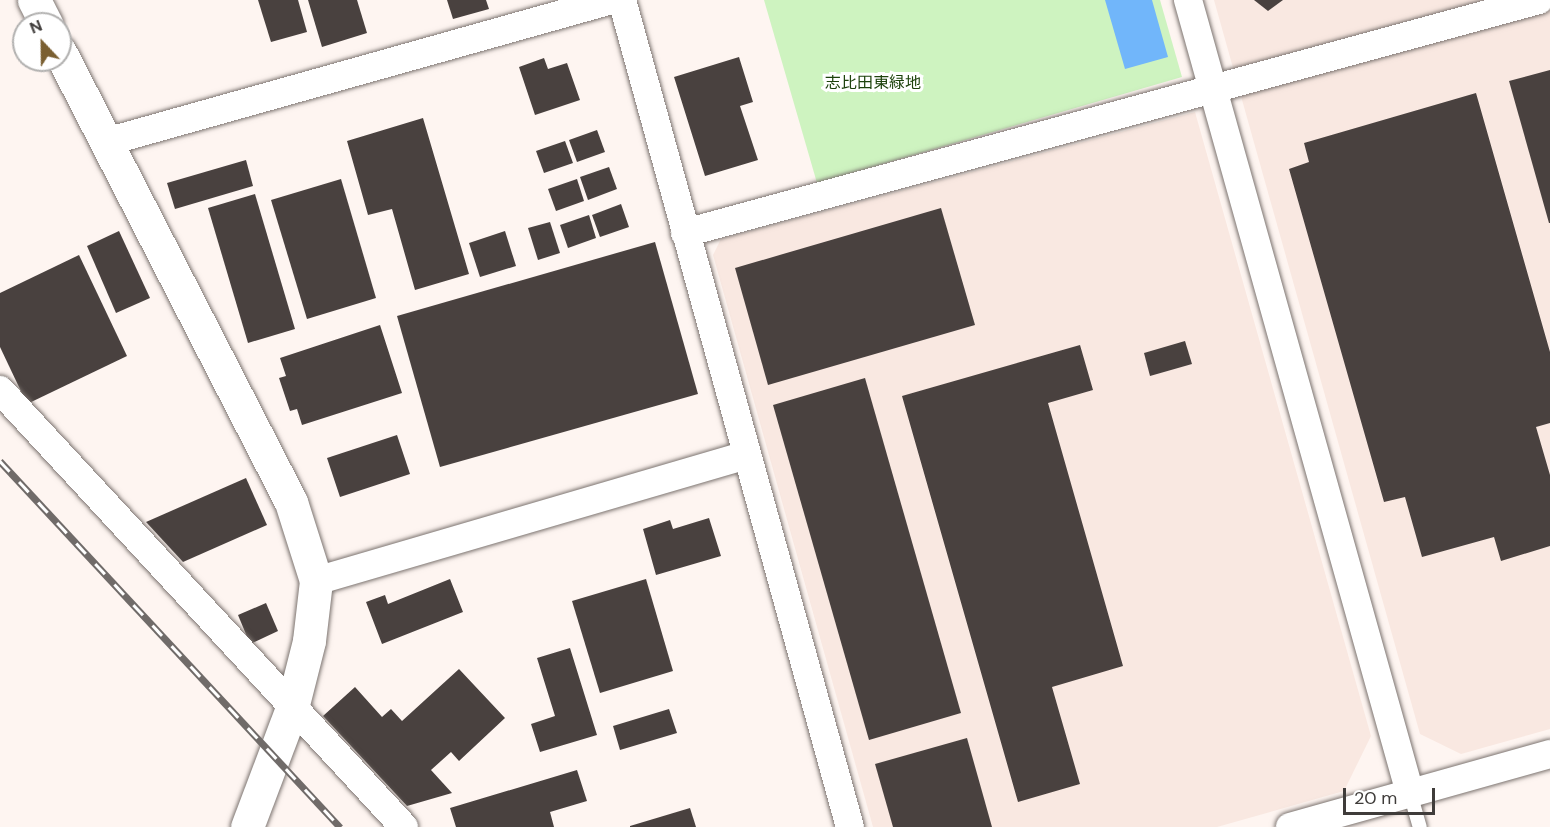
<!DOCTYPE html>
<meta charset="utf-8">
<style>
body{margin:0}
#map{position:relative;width:1550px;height:827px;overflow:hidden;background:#fef5f1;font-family:"DM Sans","Noto Sans JP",sans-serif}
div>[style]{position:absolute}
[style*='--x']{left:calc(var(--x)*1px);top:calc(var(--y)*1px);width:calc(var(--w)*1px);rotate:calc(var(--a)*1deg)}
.built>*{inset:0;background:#f9e8e1}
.green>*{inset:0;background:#cef3c0}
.water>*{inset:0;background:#71b6fa}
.building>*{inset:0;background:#49413f}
.roads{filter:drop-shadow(0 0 2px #7c7470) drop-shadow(0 0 2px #7c7470)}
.service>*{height:14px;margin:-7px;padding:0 7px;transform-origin:7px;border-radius:7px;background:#fff}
.minor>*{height:28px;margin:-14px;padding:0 14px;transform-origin:14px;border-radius:14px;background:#fff}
.tertiary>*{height:33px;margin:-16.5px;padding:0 16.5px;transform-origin:16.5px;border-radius:16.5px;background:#fff}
.rail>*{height:7px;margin-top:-3.5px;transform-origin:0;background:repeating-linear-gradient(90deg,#fff 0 14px,#706b69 0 28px);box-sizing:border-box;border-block:2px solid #706b69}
span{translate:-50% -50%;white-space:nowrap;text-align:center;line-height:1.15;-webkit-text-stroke:6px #fff;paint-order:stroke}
.park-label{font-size:16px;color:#1d420c}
.north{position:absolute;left:12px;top:12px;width:60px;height:60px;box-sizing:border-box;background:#fff;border:2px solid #b2b1b0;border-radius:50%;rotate:338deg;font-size:16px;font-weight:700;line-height:24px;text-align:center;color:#3f3c3a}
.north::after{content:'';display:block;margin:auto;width:21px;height:27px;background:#7a5f31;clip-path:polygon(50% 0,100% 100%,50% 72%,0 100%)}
.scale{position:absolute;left:1343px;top:788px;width:92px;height:27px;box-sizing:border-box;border:3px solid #3f3c3a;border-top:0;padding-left:8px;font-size:18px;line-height:21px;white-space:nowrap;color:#3f3c3a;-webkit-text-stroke:4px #fff;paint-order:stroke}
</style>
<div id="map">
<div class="built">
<div style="clip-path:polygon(1214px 0,1550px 0,1550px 729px,1461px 754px,1420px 734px)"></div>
<div style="clip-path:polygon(1195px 112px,1371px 736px,1344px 791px,1217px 827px,873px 827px,713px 255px,721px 239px)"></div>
</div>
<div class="green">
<div style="clip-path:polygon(764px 0,1160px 0,1182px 77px,817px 183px)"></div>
</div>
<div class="water">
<div style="clip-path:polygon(1105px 0,1152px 0,1168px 57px,1125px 69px)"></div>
</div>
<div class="building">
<div style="clip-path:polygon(258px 0,298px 0,307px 32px,271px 42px)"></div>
<div style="clip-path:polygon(308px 0,357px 0,367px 33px,322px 47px)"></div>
<div style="clip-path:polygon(447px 0,486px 0,489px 9px,453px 19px)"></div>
<div style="clip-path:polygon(1254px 0,1283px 0,1268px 11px)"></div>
<div style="clip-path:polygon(739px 57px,753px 102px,740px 106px,758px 160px,705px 176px,674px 77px)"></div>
<div style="clip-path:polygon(544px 58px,548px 69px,567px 63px,580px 100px,535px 115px,519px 67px)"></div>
<div style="clip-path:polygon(1550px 70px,1550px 223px,1549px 223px,1509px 81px)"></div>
<div style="clip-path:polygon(1476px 93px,1550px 352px,1550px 423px,1536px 427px,1550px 475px,1550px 546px,1501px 561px,1494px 537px,1422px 557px,1405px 497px,1384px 502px,1289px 169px,1309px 162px,1304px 143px)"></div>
<div style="clip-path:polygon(423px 118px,469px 274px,415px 290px,392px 209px,368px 215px,347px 141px)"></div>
<div style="clip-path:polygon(597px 130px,605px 152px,577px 162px,569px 140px)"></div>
<div style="clip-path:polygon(565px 141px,573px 163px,544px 173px,536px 151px)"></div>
<div style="clip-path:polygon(246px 160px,253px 186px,175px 209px,167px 183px)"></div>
<div style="clip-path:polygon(609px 167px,617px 189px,588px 200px,580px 177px)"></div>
<div style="clip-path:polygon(341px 179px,376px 298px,307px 319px,271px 200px)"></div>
<div style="clip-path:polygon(577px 179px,584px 201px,556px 211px,548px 189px)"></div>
<div style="clip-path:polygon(255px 194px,295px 329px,248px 343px,208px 208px)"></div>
<div style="clip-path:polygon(621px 204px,629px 227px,600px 237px,592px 215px)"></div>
<div style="clip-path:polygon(941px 208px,975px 325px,768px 385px,735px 268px)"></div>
<div style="clip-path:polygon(589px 215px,596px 238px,568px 248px,560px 225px)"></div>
<div style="clip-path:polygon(550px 222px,560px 253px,538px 260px,528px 228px)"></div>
<div style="clip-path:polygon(119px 231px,150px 298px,116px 313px,87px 246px)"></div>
<div style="clip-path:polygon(505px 231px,516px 266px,480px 277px,469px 243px)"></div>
<div style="clip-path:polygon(655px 242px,698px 394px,440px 467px,397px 316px)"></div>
<div style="clip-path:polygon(79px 255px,127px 356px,27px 404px,0 347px,0 293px)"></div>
<div style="clip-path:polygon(380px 325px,402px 393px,302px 425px,297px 409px,290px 411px,279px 378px,286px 376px,280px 358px)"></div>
<div style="clip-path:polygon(1185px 341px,1192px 364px,1150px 376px,1144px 353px)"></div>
<div style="clip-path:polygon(1080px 345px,1093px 390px,1048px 403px,1123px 666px,1052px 687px,1080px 784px,1018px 802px,902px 396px)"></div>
<div style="clip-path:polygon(865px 378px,961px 713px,869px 740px,773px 405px)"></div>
<div style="clip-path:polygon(397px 435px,410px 474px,340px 497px,327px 458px)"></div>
<div style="clip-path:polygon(246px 478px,267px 525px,183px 562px,146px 522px)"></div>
<div style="clip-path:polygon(709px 518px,721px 556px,656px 575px,643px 529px,670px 520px,673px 529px)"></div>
<div style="clip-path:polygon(450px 579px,463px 612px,382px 644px,366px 602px,385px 595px,388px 604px)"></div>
<div style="clip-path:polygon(646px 579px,673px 671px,600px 693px,572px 601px)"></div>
<div style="clip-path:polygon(266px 603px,278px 631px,250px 644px,238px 615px)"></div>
<div style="clip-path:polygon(570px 648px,597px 735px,540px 752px,531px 724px,555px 716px,537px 658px)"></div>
<div style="clip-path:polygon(459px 669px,505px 718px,459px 761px,451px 752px,431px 770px,452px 793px,407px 806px,323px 716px,355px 687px,382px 717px,391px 709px,402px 721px)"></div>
<div style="clip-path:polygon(669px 709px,677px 733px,620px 750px,613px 726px)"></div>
<div style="clip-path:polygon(967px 738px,992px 827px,893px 827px,875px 764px)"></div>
<div style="clip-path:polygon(577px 770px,587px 801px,550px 812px,554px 827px,456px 827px,450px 808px)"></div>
<div style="clip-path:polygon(690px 808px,696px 827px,630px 827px,630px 826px)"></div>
</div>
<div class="roads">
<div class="service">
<div style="--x:1410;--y:793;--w:35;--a:74"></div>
</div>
<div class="minor">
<div style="--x:622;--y:0;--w:858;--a:74.59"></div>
<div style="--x:1188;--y:0;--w:823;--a:74.36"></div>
<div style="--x:106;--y:142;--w:526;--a:-15.68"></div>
<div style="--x:685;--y:233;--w:885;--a:-15.26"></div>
<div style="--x:0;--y:390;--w:595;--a:47.25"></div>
<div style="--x:316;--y:581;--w:449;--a:-16.3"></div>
<div style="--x:1290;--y:827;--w:270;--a:-15.7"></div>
</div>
<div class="tertiary">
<div style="--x:34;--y:0;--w:27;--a:63"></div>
<div style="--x:60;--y:52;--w:506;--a:62.83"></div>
<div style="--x:291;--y:502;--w:83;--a:72.4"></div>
<div style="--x:316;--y:581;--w:60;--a:96.7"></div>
<div style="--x:309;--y:641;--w:69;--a:104.2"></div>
<div style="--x:292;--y:708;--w:127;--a:110.7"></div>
</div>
</div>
<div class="rail">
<div style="--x:0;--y:461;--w:500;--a:47.1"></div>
</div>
<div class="park-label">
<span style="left:873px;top:83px">志比田東緑地</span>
</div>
<div class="north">N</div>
<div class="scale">20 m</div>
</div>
